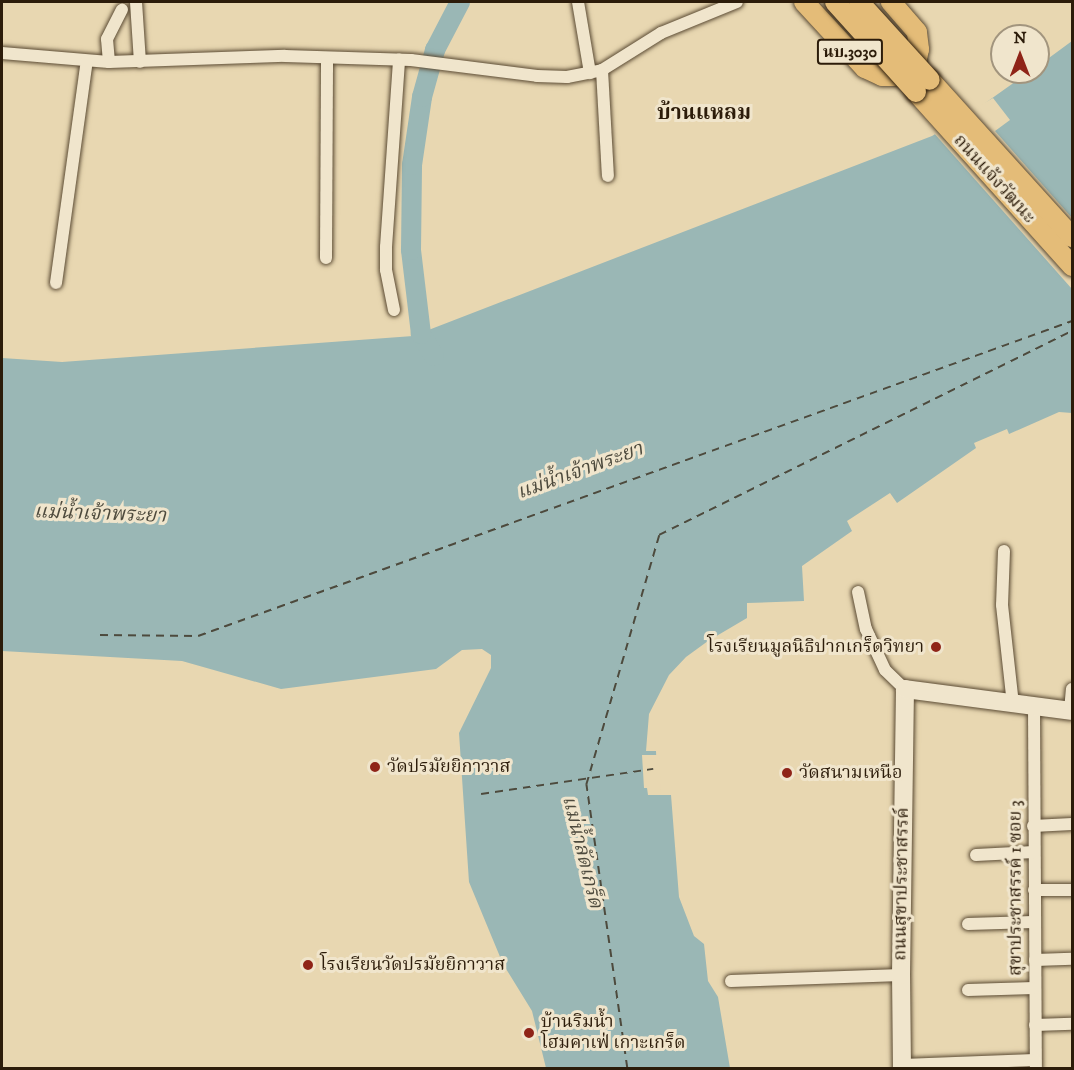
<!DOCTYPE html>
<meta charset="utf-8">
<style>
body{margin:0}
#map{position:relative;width:1074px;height:1070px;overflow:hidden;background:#e8d7b1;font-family:"IM FELL DW Pica","Noto Serif Thai",serif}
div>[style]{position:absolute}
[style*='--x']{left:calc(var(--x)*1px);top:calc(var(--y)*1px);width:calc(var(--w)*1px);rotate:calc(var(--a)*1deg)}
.water>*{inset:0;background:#9ab7b5}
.pier>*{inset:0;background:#e8d7b1}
.river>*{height:20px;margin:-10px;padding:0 10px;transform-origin:10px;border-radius:10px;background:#9ab7b5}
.ferry>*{height:1.5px;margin-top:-0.75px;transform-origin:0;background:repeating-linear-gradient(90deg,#4d4a3d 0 8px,transparent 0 14px)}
.roads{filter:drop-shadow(0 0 2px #5b4b34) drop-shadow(0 0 2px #5b4b34)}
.street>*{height:12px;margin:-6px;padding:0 6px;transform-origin:6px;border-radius:6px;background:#f0e5cc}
.secondary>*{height:18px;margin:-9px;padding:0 9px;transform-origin:9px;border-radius:9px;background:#f0e5cc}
.primary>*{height:20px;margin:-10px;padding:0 10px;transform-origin:10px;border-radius:10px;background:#e4bc78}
.bridges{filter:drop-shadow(0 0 2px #2c1c0a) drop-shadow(0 0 2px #2c1c0a)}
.primary-bridge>*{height:20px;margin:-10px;padding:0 10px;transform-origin:10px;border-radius:10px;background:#e4bc78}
.dots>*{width:16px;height:16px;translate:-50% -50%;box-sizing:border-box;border:3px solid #f0e5cc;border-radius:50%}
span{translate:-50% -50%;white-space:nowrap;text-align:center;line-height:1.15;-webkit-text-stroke:6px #f0e5cc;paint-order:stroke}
.shield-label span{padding:2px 4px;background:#f0e5cc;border:2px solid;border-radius:4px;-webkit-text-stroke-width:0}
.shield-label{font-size:16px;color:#2c1c0a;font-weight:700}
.street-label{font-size:18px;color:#2c1c0a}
.poi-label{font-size:18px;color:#2c1c0a}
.right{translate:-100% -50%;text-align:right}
.left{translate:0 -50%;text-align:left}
.water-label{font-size:20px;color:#4d4a3d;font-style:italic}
.quarter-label{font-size:21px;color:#2c1c0a;font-weight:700}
.frame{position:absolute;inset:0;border:3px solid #2c1c0a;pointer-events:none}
.north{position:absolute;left:990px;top:24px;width:60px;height:60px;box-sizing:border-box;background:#f0e5cc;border:2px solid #a2957e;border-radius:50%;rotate:0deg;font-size:16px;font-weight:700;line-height:24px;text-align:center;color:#2c1c0a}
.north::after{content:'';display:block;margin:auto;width:21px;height:27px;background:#8f2418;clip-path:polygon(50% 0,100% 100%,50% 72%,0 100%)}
</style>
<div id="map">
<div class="water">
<div style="clip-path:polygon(1072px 41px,1072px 413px,1059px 412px,1009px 434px,1007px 429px,974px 443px,976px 448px,897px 503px,890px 493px,847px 521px,852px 531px,802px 566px,804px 601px,747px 603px,747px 618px,708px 641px,686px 657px,669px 675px,649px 714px,646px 751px,656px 751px,658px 795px,671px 795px,679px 897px,694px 936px,704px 944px,708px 981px,718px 997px,730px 1068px,546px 1068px,532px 1011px,503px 964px,469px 882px,459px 733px,491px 668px,491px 655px,482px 649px,462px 650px,436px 669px,281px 689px,182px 661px,2px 651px,2px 358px,62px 362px,413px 336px,932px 136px,974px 111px,1029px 72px,1038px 72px,1038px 66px)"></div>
</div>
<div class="pier">
<div style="clip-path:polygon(993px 98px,1010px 120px,995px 131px,1072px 218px,1072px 289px,933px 132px)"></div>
<div style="clip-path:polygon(642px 755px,659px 755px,661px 795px,648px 795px,647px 788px,644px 788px)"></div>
</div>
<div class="river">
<div style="--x:434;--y:356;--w:26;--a:-121"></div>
<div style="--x:421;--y:334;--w:85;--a:-96.8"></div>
<div style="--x:411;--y:250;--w:85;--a:-89.3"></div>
<div style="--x:412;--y:165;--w:69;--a:-81.6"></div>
<div style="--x:422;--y:97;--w:49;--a:-74.5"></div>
<div style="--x:435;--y:50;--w:54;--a:-62.5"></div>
</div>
<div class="ferry">
<div style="--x:100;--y:635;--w:98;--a:0.6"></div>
<div style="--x:198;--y:636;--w:929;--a:-19.82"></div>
<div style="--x:481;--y:794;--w:174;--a:-8.3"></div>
<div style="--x:627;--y:1068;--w:286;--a:-98.2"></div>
<div style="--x:586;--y:785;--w:260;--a:-73.7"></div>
<div style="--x:659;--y:535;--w:461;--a:-26.3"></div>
</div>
<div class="roads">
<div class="street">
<div style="--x:136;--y:2;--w:60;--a:86.2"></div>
<div style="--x:578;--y:2;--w:72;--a:80.4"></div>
<div style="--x:2;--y:53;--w:107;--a:4.8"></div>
<div style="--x:109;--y:62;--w:176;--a:-2"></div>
<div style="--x:285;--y:56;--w:126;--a:1.8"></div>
<div style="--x:411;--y:60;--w:127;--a:7.2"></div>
<div style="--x:537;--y:76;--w:30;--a:2"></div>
<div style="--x:567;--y:77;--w:36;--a:-11"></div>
<div style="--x:602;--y:70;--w:70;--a:-32.1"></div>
<div style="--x:661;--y:33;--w:82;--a:-22.2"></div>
<div style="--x:109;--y:62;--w:23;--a:-95"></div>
<div style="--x:107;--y:39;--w:33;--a:-63"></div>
<div style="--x:602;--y:70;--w:106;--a:86.8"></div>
<div style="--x:326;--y:258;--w:199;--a:-89.7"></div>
<div style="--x:56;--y:283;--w:224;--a:-82.1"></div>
<div style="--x:394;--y:310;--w:41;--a:-101.3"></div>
<div style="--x:386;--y:270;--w:23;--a:-90"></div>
<div style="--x:386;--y:247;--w:188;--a:-86"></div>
<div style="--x:1004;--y:551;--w:54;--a:92.1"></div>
<div style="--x:1002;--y:605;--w:100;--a:83.7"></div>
<div style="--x:858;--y:592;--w:38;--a:78"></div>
<div style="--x:866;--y:629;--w:45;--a:65.1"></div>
<div style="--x:885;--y:670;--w:28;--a:44"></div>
<div style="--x:1034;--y:707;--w:361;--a:89.7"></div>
<div style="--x:1070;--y:711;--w:22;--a:-85"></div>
<div style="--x:1033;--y:826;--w:39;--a:-3"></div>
<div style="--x:976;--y:855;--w:58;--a:-3"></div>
<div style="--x:1034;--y:890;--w:38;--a:0"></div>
<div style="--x:968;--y:924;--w:65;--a:-1.8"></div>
<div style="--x:1035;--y:960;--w:37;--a:-2"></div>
<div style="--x:731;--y:981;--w:170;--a:-2"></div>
<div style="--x:968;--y:990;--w:66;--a:-1.7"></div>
<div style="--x:1035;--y:1025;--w:37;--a:-2"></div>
<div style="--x:902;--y:1065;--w:133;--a:-2.2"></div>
</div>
<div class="secondary">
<div style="--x:902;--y:1068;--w:93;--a:-90.6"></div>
<div style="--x:901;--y:975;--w:286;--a:-89.2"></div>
<div style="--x:905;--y:689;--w:168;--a:7.5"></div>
</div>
<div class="primary">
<div style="--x:804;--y:2;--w:90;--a:47.3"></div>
<div style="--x:865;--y:68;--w:19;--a:25"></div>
<div style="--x:882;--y:76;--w:11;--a:0"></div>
<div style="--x:893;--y:76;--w:15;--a:-23"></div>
<div style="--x:907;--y:70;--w:16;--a:-50"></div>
<div style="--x:917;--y:58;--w:9;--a:-77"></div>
<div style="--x:919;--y:49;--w:17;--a:-97"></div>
<div style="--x:917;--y:32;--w:40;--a:-131"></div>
<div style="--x:930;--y:80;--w:212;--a:47.9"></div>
<div style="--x:916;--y:92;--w:234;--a:48.1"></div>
</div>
</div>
<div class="bridges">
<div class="primary-bridge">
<div style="--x:835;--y:2;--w:121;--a:48"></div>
<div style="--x:859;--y:2;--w:105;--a:47.7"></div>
</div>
</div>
<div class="dots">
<div style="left:936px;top:647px;background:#8f2418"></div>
<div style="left:375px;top:767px;background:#8f2418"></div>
<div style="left:787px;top:773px;background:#8f2418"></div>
<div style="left:308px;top:965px;background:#8f2418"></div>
<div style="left:529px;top:1033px;background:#8f2418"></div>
</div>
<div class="shield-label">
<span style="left:850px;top:52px">นบ.3030</span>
</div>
<div class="street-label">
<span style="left:994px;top:179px;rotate:48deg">ถนนแจ้งวัฒนะ</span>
<span style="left:902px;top:884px;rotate:-89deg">ถนนสุขาประชาสรรค์</span>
<span style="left:1016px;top:888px;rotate:-90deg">สุขาประชาสรรค์ 1 ซอย 3</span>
</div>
<div class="poi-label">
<span class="right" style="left:924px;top:647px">โรงเรียนมูลนิธิปากเกร็ดวิทยา</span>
<span class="left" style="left:387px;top:767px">วัดปรมัยยิกาวาส</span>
<span class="left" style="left:799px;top:773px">วัดสนามเหนือ</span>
<span class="left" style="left:320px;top:965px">โรงเรียนวัดปรมัยยิกาวาส</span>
<span class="left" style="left:541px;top:1033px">บ้านริมน้ำ<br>โฮมคาเฟ่ เกาะเกร็ด</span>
</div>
<div class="water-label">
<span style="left:580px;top:471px;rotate:-20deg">แม่น้ำเจ้าพระยา</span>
<span style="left:100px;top:514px;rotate:2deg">แม่น้ำเจ้าพระยา</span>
<span style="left:582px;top:852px;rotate:76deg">แม่น้ำลัดเกร็ด</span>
</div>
<div class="quarter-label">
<span style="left:704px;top:113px">บ้านแหลม</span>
</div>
<div class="frame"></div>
<div class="north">N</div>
</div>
